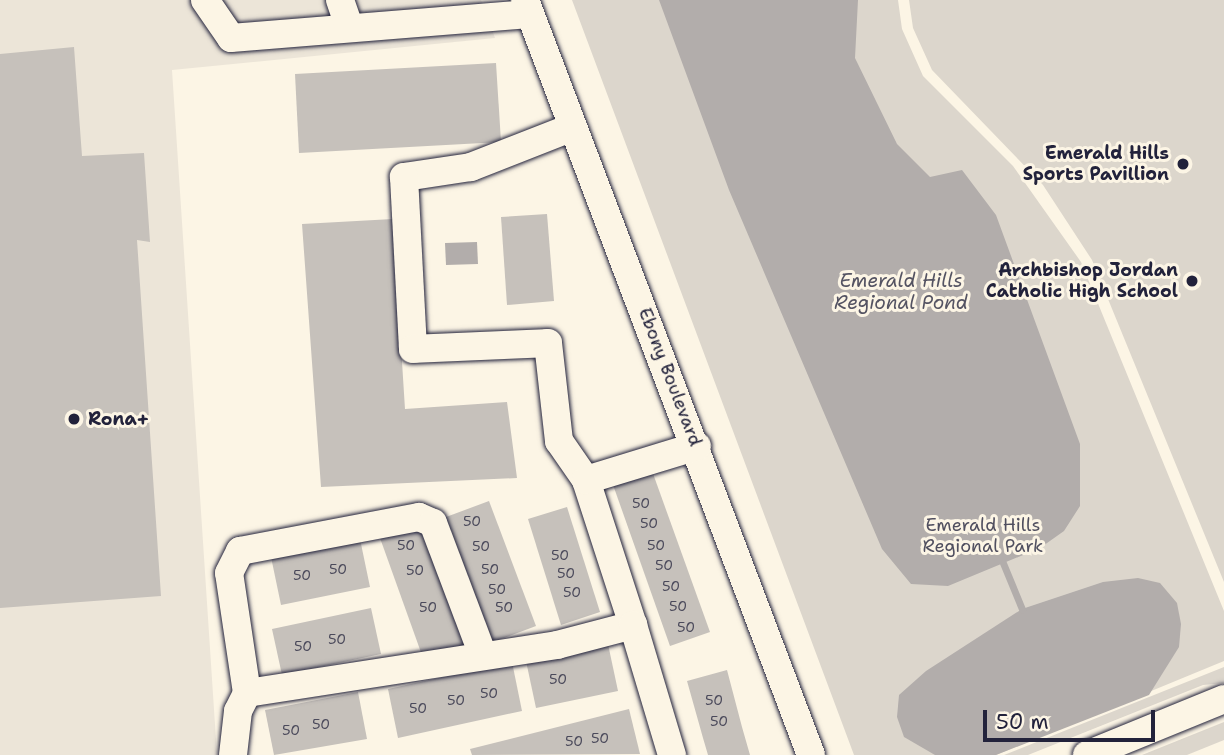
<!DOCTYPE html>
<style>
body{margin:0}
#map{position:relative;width:1224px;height:755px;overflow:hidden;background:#fcf5e5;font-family:"Shantell Sans",sans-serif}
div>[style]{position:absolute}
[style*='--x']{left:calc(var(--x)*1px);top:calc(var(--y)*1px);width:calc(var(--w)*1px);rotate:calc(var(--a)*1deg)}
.built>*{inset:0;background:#ece5d8}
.green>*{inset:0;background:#dcd6cc}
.water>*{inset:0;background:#b2adab}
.stream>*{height:7px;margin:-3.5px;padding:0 3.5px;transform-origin:3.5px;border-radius:3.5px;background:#b2adab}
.building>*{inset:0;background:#c6c1bb}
.roads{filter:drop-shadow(0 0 2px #22223b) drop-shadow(0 0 2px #22223b)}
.minor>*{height:28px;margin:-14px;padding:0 14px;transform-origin:14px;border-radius:14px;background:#fcf5e5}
.dots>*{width:19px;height:19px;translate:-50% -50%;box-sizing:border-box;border:4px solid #fcf5e5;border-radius:50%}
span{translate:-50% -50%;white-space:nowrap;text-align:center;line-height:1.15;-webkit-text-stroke:6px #fcf5e5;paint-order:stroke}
.number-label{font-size:14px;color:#4b4a5b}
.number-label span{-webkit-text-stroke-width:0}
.poi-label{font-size:18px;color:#22223b;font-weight:700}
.right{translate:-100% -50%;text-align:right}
.left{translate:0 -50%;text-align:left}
.street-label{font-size:18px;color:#22223b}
.park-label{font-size:18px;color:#504f5f}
.water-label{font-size:19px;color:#545362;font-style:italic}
.scale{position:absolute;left:983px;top:710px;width:172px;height:32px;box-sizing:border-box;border:4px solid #22223b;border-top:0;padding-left:9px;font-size:21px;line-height:24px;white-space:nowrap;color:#22223b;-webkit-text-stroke:5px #fcf5e5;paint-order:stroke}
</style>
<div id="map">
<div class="built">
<div style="clip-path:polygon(0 0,481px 0,495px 38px,172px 70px,217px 755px,0 755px)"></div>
</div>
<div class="green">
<div style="clip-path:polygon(572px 0,898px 0,902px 29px,923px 76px,1013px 166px,1081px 262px,1224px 611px,1224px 661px,996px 755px,854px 755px)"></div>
<div style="clip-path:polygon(909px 0,1224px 0,1224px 582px,1092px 260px,1043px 185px,932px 70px,913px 28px)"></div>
<div style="clip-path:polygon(1224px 667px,1224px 683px,1203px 685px,1028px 755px,1004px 755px)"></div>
<div style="clip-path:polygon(1224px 722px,1224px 740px,1187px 755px,1142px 755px)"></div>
</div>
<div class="water">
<div style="clip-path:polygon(659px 0,858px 0,855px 58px,897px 144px,930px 177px,962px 170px,996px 215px,1080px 444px,1080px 506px,1064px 531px,1040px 548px,948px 586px,911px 584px,882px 549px,729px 190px)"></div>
<div style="clip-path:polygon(477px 242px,478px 264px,446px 265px,445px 243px)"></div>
<div style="clip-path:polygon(1138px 578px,1160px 583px,1177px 603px,1181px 624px,1179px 647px,1149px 695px,996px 755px,935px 755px,904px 737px,897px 717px,899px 695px,926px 671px,1022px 609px,1103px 582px)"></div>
</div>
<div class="stream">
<div style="--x:1003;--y:563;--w:50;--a:67.6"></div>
</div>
<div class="building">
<div style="clip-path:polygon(74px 47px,82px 156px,144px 153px,150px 242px,137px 240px,161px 596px,0 608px,0 54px)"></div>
<div style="clip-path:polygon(496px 63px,501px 142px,299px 153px,295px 74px)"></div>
<div style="clip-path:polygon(547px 214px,554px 301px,507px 305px,501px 217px)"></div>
<div style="clip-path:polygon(393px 219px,405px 409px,507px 402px,517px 478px,321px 487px,302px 224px)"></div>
<div style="clip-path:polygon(651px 468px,710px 632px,670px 646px,612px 482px)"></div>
<div style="clip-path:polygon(489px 501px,536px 626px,493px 642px,446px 517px)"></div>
<div style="clip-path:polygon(567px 507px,600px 612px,561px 625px,528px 519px)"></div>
<div style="clip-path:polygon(423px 523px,465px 644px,423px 658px,380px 538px)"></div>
<div style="clip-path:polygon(360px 539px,370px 587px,281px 605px,271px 557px)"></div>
<div style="clip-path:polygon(371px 608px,381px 654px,282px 675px,272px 629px)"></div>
<div style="clip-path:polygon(608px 644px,618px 691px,536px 708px,526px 661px)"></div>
<div style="clip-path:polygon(512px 662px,522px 711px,398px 738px,388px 689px)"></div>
<div style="clip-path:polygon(727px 670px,742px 727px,750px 755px,708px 755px,703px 738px,687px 681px)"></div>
<div style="clip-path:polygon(358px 692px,367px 739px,274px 755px,265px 710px)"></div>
<div style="clip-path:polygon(629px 709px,640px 754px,472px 755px,470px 749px)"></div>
</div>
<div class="roads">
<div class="minor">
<div style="--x:205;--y:0;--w:46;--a:55.6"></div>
<div style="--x:231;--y:38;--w:299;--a:-4.6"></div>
<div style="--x:340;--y:0;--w:28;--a:71"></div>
<div style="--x:525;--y:0;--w:807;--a:69.25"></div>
<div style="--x:573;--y:127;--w:110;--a:158.6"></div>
<div style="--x:471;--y:167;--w:68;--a:171.5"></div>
<div style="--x:404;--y:177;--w:172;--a:87"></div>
<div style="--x:413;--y:349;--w:135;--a:-2.5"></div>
<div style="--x:548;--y:343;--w:99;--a:83.6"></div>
<div style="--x:559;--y:441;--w:47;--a:55.3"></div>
<div style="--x:633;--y:625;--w:152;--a:-108"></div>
<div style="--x:586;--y:480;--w:116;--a:-17"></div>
<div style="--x:247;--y:693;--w:121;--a:-98.5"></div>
<div style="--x:229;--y:573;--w:25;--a:-63"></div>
<div style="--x:240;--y:551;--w:182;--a:-10.8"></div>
<div style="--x:419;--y:517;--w:15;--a:23"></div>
<div style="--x:433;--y:523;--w:139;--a:69.3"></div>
<div style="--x:233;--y:755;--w:44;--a:-83.5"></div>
<div style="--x:238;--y:711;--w:20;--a:-63"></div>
<div style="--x:247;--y:693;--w:314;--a:-8.8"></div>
<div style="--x:557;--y:645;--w:79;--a:-14.7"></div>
<div style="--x:633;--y:625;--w:136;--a:73.3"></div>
<div style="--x:1087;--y:755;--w:148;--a:-22.2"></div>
</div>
</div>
<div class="dots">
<div style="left:1183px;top:164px;background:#22223b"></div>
<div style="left:1192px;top:281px;background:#22223b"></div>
<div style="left:74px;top:419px;background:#22223b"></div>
</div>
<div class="number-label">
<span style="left:641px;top:503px">50</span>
<span style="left:472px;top:521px">50</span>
<span style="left:649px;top:523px">50</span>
<span style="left:406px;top:545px">50</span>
<span style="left:656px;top:545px">50</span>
<span style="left:481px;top:546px">50</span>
<span style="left:560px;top:555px">50</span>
<span style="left:664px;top:565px">50</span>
<span style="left:338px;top:569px">50</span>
<span style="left:490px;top:569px">50</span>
<span style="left:415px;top:570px">50</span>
<span style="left:566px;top:573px">50</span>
<span style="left:302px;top:575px">50</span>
<span style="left:671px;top:586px">50</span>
<span style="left:497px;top:589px">50</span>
<span style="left:572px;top:592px">50</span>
<span style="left:678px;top:606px">50</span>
<span style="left:428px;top:607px">50</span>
<span style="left:504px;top:607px">50</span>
<span style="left:686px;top:627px">50</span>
<span style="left:337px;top:639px">50</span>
<span style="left:303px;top:646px">50</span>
<span style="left:558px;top:679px">50</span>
<span style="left:489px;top:693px">50</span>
<span style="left:456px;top:700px">50</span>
<span style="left:714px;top:700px">50</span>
<span style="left:418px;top:708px">50</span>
<span style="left:719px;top:721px">50</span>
<span style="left:321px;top:724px">50</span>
<span style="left:291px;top:730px">50</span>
<span style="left:600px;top:738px">50</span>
<span style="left:574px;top:741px">50</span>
</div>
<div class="poi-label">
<span class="right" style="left:1169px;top:164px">Emerald Hills<br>Sports Pavillion</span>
<span class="right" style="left:1178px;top:281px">Archbishop Jordan<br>Catholic High School</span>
<span class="left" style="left:88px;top:419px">Rona+</span>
</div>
<div class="street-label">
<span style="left:670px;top:377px;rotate:69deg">Ebony Boulevard</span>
</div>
<div class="park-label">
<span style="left:983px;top:536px">Emerald Hills<br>Regional Park</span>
</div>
<div class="water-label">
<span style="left:901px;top:292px">Emerald Hills<br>Regional Pond</span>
</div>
<div class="scale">50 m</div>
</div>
